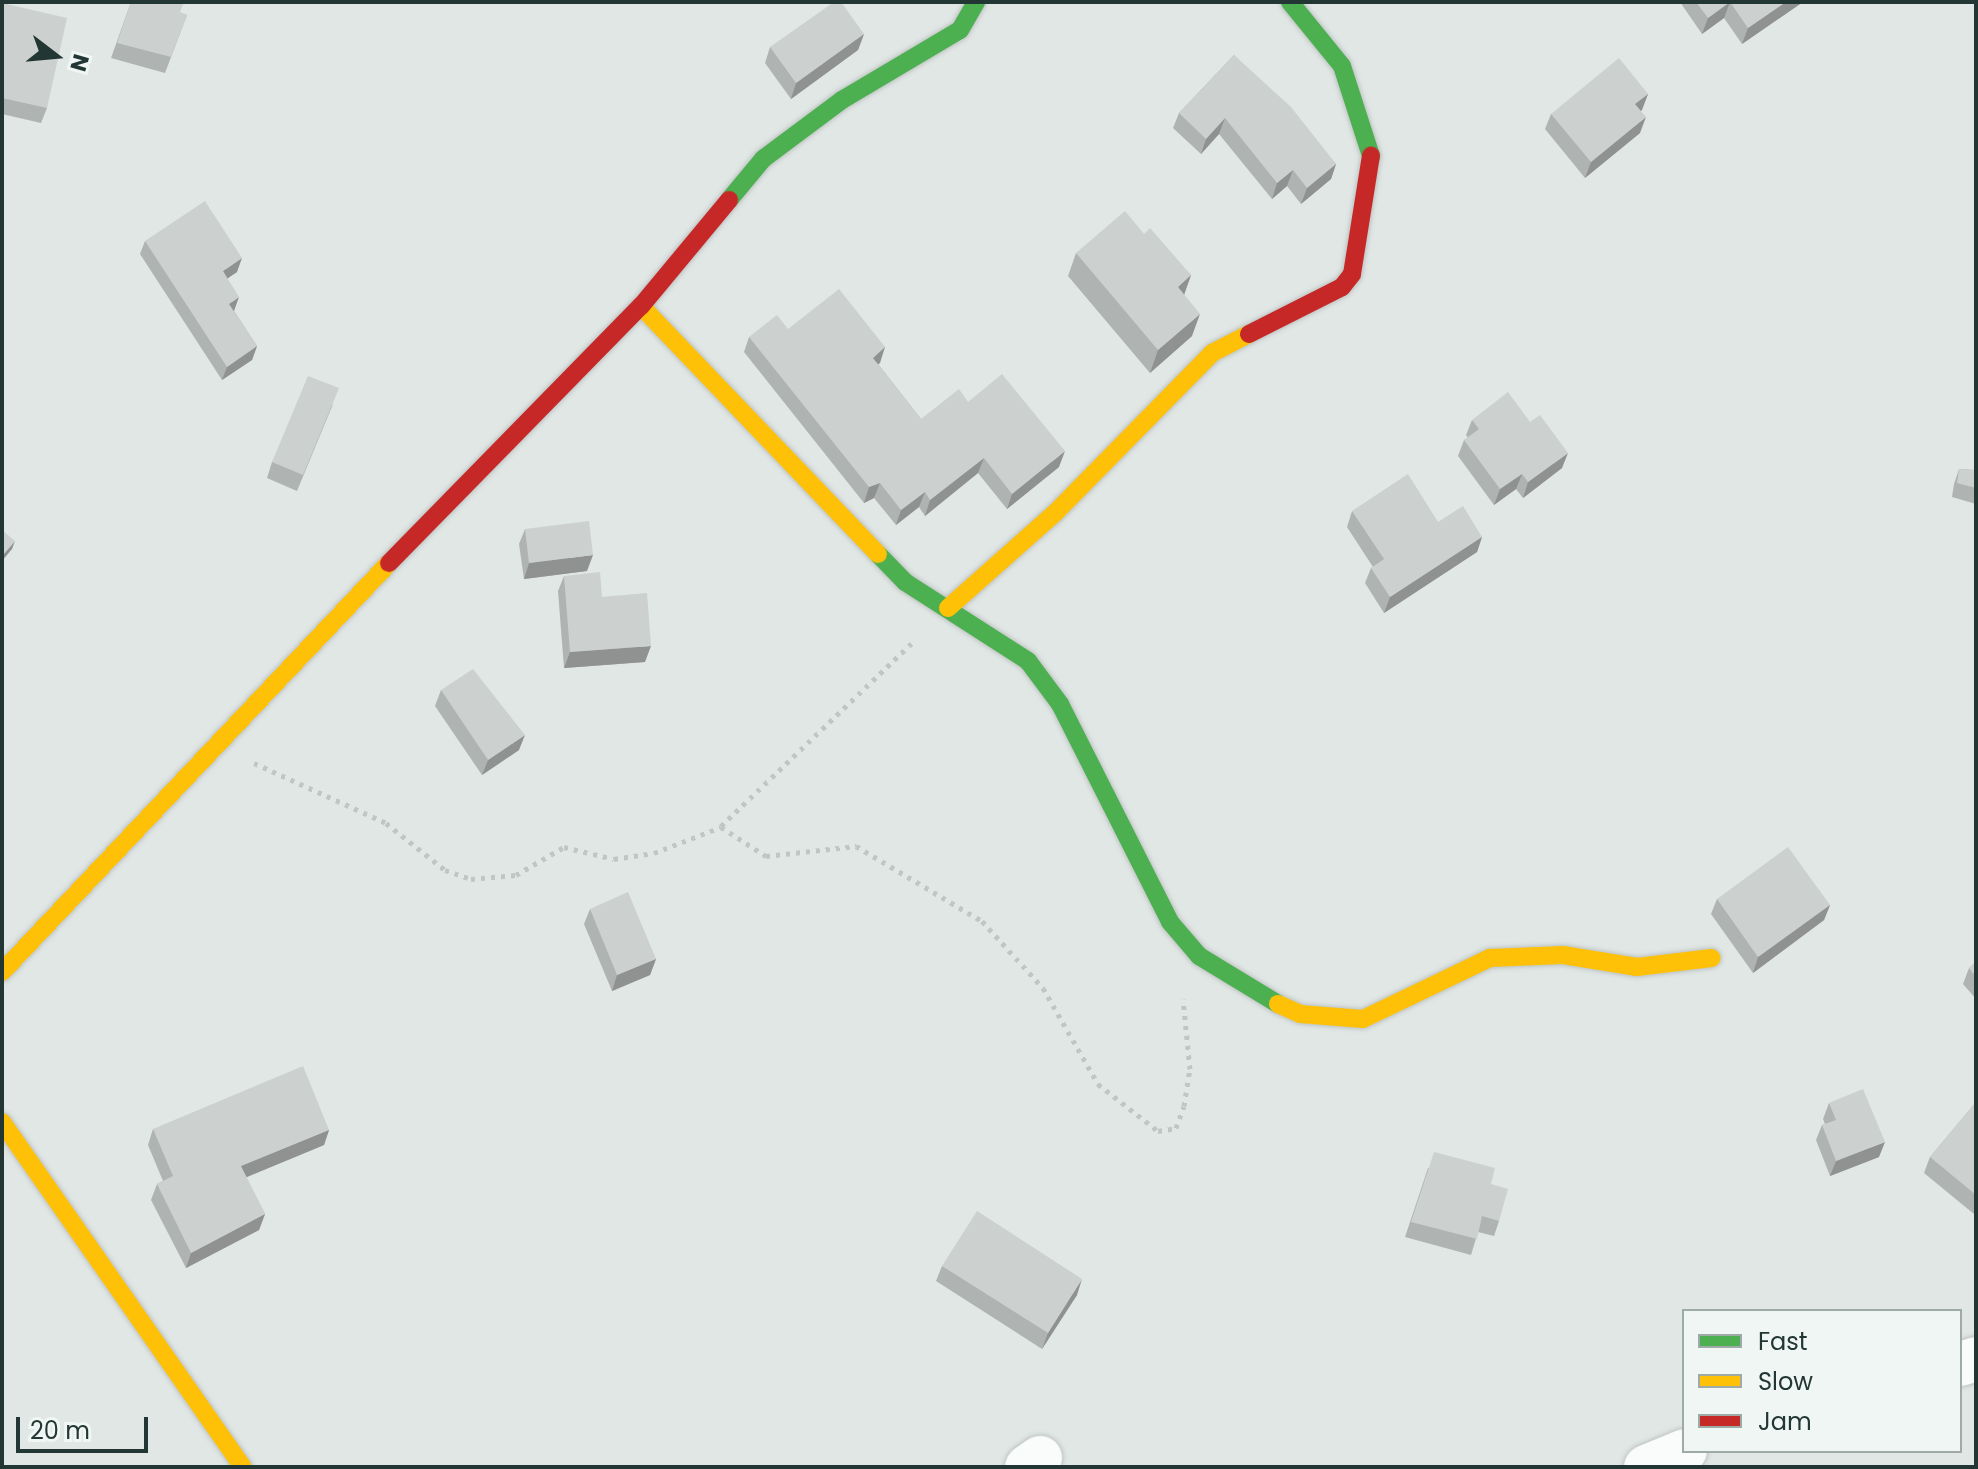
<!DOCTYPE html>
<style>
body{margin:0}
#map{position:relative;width:1978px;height:1469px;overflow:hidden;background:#e1e7e5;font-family:Poppins,sans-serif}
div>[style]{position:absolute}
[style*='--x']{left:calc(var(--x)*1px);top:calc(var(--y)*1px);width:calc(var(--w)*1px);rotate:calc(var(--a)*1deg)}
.path>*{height:5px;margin-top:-2.5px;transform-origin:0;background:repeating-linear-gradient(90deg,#bfc7c4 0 4px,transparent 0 10px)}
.roads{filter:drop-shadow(0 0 2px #bec4c2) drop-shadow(0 0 2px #bec4c2)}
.street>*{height:44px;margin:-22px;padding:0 22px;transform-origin:22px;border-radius:22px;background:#fafbfb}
.fast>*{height:18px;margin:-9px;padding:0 9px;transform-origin:9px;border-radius:9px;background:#4caf50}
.slow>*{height:18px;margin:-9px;padding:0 9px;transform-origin:9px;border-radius:9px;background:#ffc107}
.jam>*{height:18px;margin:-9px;padding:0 9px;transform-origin:9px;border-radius:9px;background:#c62828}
.wall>*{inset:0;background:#afb3b2}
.shaded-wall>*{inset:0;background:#8f9291}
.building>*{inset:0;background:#ccd0cf}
span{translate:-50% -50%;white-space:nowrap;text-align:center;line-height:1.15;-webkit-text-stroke:6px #eff6f3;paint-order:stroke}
.frame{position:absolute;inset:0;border:4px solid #223734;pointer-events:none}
.legend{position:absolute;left:1682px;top:1309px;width:280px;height:144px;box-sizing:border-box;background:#eff6f3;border:2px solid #9daaa7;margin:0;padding:10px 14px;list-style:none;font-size:24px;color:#223734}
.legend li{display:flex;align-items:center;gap:16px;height:40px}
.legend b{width:40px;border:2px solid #9daaa7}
.north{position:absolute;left:16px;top:16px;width:80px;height:80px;-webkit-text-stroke:6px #eff6f3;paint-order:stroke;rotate:106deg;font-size:22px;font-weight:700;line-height:32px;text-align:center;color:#223734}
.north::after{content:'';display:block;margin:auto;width:28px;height:36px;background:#223734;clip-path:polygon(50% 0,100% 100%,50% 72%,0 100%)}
.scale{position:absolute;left:16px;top:1417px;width:132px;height:36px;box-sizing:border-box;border:4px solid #223734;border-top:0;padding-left:10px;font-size:24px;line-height:28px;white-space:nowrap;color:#223734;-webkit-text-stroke:6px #eff6f3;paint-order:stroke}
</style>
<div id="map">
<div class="path">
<div style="--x:254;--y:763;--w:145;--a:24.4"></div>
<div style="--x:386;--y:823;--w:75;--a:38.5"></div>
<div style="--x:445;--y:870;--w:28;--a:19"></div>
<div style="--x:471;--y:879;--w:45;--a:-5.1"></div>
<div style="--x:516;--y:875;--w:56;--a:-30.3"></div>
<div style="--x:564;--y:847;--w:51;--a:13.5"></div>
<div style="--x:614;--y:859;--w:40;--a:-8.5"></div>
<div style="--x:654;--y:853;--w:72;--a:-21.2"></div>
<div style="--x:721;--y:827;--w:54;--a:32.8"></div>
<div style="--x:766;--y:856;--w:91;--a:-6.3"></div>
<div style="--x:856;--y:846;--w:147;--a:30.8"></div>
<div style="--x:982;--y:921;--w:91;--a:47.7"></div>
<div style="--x:1043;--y:988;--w:111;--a:60.2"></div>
<div style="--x:1098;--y:1084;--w:76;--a:38.1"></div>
<div style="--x:1158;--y:1131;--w:18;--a:-9"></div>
<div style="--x:1176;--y:1128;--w:23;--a:-70"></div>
<div style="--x:1184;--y:1106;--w:37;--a:-81"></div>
<div style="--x:1190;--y:1069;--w:70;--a:-95.7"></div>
<div style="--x:721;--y:826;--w:270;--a:-43.8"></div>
</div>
<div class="roads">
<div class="street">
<div style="--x:1960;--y:1364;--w:17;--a:-17"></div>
<div style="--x:1027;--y:1467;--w:16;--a:-35"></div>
<div style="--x:1646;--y:1467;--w:42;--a:-22.3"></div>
</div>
<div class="fast">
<div style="--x:1290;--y:2;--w:82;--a:50.9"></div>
<div style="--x:1342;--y:66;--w:95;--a:72.1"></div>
<div style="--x:729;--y:200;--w:53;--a:-50.3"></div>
<div style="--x:763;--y:159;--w:99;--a:-36.8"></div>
<div style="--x:842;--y:100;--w:137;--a:-30.7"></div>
<div style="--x:960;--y:30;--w:32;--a:-60"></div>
<div style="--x:878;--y:554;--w:39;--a:46"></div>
<div style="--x:905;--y:582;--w:146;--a:32.7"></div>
<div style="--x:1028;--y:661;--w:54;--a:53.3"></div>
<div style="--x:1060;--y:704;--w:244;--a:63.2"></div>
<div style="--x:1170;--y:922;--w:45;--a:49.5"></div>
<div style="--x:1199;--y:956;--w:92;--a:31.3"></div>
</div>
<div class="slow">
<div style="--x:641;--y:306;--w:343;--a:46.3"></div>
<div style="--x:948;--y:608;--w:143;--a:-41.6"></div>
<div style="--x:1055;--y:513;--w:224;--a:-45.5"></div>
<div style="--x:1212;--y:353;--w:42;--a:-27.2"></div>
<div style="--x:2;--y:972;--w:563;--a:-46.58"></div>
<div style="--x:1278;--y:1004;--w:24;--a:24"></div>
<div style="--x:1300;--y:1014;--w:63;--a:4.5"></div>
<div style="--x:1363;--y:1019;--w:141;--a:-25.7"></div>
<div style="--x:1490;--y:958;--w:73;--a:-2.4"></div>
<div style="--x:1563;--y:955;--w:75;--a:9.2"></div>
<div style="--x:1637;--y:967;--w:75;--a:-6.9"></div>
<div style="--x:2;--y:1122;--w:421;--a:55.1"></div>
</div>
<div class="jam">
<div style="--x:1249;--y:334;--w:104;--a:-26.8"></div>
<div style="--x:1342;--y:287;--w:16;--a:-52"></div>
<div style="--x:1352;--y:274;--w:120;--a:-80.9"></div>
<div style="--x:389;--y:563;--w:360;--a:-45.6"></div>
<div style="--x:641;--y:306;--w:138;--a:-50.3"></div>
</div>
</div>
<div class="wall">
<div style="clip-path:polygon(131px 2px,187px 15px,165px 73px,111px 58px)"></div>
<div style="clip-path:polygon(1680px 2px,1803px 2px,1742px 44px,1724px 18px,1702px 34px)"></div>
<div style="clip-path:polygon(2px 3px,47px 108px,41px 123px,2px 114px)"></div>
<div style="clip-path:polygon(864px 34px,858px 50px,791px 99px,765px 63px,770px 47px)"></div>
<div style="clip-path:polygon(1234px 55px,1336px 164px,1331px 179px,1301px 204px,1287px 186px,1272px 199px,1219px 134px,1201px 154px,1173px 128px,1179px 113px)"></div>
<div style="clip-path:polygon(1648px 94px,1641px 111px,1640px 133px,1585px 178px,1545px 129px,1551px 114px)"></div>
<div style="clip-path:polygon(1144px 234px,1191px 275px,1184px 294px,1192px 336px,1150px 373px,1068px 276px,1076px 253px)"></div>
<div style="clip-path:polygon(145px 241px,237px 272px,227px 278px,234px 311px,257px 346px,252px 360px,222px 380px,140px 254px)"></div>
<div style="clip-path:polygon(788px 329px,885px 347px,878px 364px,921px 419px,968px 402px,1059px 467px,1007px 509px,978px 473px,925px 516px,919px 507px,896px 525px,874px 498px,864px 503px,744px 352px,749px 337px)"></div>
<div style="clip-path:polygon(333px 404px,297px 491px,267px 478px,272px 462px)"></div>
<div style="clip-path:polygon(1472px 420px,1562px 468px,1523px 498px,1516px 489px,1494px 505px,1458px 456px,1464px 440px,1468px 438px,1466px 435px)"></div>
<div style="clip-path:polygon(1959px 469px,1976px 470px,1976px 504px,1952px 497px,1954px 484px)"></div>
<div style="clip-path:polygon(1352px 511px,1438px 522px,1482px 537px,1477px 552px,1384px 613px,1365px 583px,1371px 568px,1373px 567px,1347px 527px)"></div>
<div style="clip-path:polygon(525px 529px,587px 571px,524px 579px,519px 544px)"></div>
<div style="clip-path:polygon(564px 576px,602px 597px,645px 662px,564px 668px,558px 591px)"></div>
<div style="clip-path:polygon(441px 690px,519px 750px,482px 775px,435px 706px)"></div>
<div style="clip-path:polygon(1717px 899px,1830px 905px,1824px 920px,1753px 973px,1711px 914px)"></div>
<div style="clip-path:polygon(590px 909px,656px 959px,650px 975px,612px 991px,584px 924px)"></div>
<div style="clip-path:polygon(1976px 962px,1976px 999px,1963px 984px,1969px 968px)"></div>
<div style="clip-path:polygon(1976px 1102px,1976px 1211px,1974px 1214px,1924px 1173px,1930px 1157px)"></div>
<div style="clip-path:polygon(1829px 1103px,1879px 1157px,1830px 1176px,1816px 1140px,1822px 1125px,1825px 1124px,1823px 1119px)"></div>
<div style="clip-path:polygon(153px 1129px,329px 1130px,324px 1145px,246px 1177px,265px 1214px,259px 1230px,186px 1268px,151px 1200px,157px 1184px,163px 1181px,148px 1145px)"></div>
<div style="clip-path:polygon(1428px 1168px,1491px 1184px,1499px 1221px,1494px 1236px,1478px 1232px,1471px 1255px,1405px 1237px)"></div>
<div style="clip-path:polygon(942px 1266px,1077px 1295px,1042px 1349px,936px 1281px)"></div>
</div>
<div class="shaded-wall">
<div style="clip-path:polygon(1730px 2px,1724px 18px,1702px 34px,1708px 18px)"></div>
<div style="clip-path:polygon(1786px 2px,1803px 2px,1742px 44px,1748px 28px)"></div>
<div style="clip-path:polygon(864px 34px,858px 50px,791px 99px,796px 83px)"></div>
<div style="clip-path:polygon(1648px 94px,1642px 110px,1630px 120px,1635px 104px)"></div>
<div style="clip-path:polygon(1646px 117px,1640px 133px,1585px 178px,1591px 162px)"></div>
<div style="clip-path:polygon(1225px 118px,1219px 134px,1201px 154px,1206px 139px)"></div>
<div style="clip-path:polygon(1336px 164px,1331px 179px,1301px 204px,1307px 188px)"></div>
<div style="clip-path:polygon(1293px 170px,1287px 186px,1272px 199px,1277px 183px)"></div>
<div style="clip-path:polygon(242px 258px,237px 272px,218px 285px,223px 271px)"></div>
<div style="clip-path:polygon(1191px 275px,1183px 298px,1178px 287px)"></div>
<div style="clip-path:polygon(239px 297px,234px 311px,224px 318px,229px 304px)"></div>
<div style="clip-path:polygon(1200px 314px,1192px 336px,1150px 373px,1158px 350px)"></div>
<div style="clip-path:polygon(257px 346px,252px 360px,222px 380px,227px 367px)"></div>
<div style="clip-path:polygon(885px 347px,880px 363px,867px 373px,873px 358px)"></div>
<div style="clip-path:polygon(1065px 451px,1059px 467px,1007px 509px,1012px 494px)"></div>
<div style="clip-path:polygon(1568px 453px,1562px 468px,1523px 498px,1528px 482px)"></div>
<div style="clip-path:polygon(984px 458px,978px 473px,925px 516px,930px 500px)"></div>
<div style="clip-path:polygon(1522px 474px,1516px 489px,1494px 505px,1500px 489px)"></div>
<div style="clip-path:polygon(880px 483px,874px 498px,864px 503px,869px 487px)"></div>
<div style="clip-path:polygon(925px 492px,919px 507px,896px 525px,901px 510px)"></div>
<div style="clip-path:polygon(1482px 537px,1477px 552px,1384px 613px,1390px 597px)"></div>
<div style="clip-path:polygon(15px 541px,12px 549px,2px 561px,2px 556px)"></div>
<div style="clip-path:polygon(593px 555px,587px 571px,524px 579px,529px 563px)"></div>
<div style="clip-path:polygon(651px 646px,645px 662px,564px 668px,570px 652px)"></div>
<div style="clip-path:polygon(525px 735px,519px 750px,482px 775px,488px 760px)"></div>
<div style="clip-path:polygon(1830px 905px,1824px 920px,1753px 973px,1758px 957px)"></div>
<div style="clip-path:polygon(656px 959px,650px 975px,612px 991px,617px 975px)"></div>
<div style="clip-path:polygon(329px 1130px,324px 1145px,235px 1182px,241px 1166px)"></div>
<div style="clip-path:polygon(1885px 1142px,1879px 1157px,1830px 1176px,1836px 1161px)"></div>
<div style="clip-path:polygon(265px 1214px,259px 1230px,186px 1268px,191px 1253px)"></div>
<div style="clip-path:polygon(1082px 1279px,1077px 1295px,1042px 1349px,1048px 1333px)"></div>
</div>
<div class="building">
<div style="clip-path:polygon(131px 2px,184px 2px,180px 12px,187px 15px,171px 57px,117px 43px)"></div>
<div style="clip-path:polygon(834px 2px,841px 2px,864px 34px,796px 83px,770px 47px)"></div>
<div style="clip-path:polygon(1696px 2px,1786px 2px,1748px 28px,1730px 2px,1708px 18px)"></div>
<div style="clip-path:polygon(2px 3px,67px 18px,47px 108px,2px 98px)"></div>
<div style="clip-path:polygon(1234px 55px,1291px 107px,1336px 164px,1307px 188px,1293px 170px,1277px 183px,1225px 118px,1206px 139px,1179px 113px)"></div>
<div style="clip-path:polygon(1619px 58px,1648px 94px,1635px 104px,1646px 117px,1591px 162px,1551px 114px)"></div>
<div style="clip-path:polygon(205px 201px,242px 258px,223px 271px,239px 297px,229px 304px,257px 346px,227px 367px,145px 241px)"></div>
<div style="clip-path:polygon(1125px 211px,1144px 234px,1150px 228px,1191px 275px,1178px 287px,1200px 314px,1158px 350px,1076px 253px)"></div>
<div style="clip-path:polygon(839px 289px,885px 347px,873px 358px,921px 419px,959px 389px,968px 402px,1002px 374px,1065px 451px,1012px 494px,984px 458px,930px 500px,925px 492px,901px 510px,880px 483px,869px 487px,749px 337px,777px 315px,788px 329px)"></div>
<div style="clip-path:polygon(308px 376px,339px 388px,303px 475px,272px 462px)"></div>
<div style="clip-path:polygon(1508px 392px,1530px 422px,1540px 415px,1568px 453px,1528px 482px,1522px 474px,1500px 489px,1464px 440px,1479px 429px,1472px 420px)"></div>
<div style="clip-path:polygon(1959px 469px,1976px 470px,1976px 488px,1957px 483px)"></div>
<div style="clip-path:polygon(1408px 474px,1438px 522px,1463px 506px,1482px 537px,1390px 597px,1371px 568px,1384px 559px,1352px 511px)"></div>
<div style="clip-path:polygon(589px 521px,593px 555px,529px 563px,525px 529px)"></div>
<div style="clip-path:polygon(2px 530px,15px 541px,2px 556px)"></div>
<div style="clip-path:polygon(600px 572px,602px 597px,647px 593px,651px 646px,570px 652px,564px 576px)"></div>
<div style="clip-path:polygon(473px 669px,525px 735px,488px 760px,441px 690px)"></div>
<div style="clip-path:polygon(1788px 847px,1830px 905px,1758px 957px,1717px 899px)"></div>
<div style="clip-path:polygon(628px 892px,656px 959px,617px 975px,590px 909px)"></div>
<div style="clip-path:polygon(1976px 962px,1976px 977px,1969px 968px)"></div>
<div style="clip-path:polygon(303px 1066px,329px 1130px,241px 1166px,265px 1214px,191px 1253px,157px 1184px,173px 1176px,153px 1129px)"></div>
<div style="clip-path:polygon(1863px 1089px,1885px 1142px,1836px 1161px,1822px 1125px,1836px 1120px,1829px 1103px)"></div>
<div style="clip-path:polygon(1976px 1102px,1976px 1195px,1930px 1157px)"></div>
<div style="clip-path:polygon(1434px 1152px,1495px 1168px,1491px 1184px,1508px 1189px,1499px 1221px,1482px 1216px,1477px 1239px,1411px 1222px)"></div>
<div style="clip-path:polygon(977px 1211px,1082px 1279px,1048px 1333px,942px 1266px)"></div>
</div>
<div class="frame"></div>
<ul class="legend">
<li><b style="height:10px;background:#4caf50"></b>Fast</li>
<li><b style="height:10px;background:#ffc107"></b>Slow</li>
<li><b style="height:10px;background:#c62828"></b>Jam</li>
</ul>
<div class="north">N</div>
<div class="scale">20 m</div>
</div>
